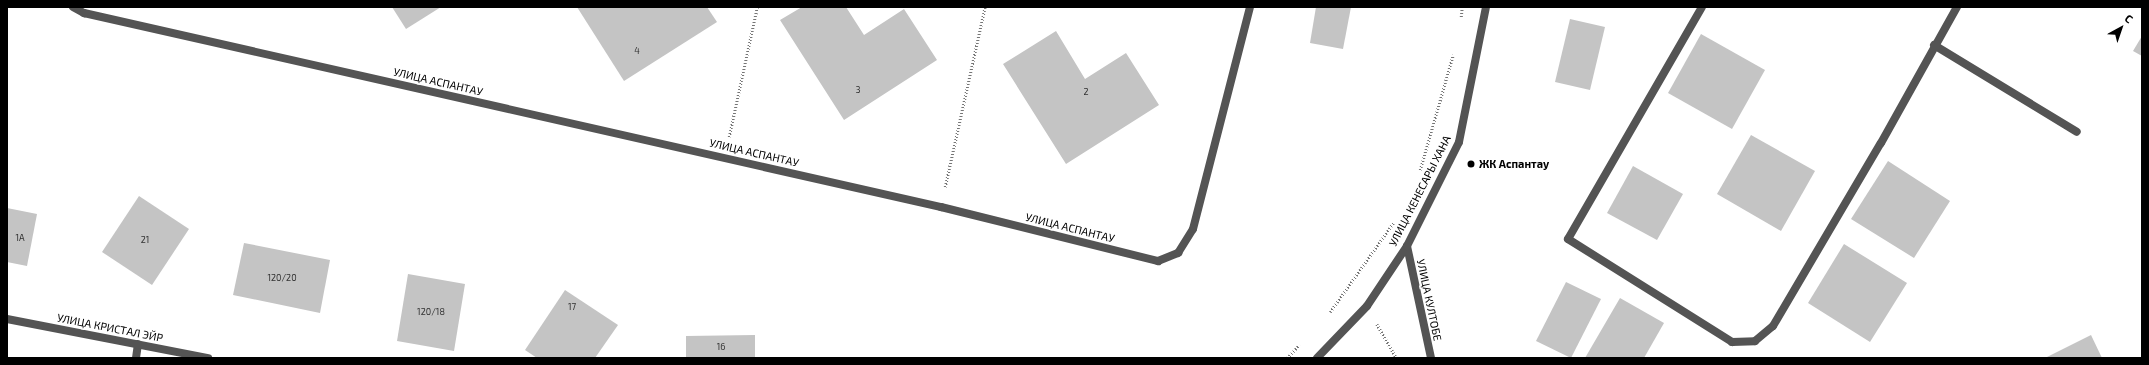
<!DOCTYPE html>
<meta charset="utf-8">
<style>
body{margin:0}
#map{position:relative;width:2149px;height:365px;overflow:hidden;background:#fff;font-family:"Exo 2",sans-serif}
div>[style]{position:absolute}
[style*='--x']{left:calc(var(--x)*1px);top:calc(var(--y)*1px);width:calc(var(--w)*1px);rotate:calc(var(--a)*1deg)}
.building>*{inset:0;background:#c4c4c4}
.path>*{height:2.5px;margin-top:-1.25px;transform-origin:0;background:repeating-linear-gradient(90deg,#767676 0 1px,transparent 0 3px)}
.service>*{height:8px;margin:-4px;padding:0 4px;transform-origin:4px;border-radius:4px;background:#545454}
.minor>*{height:8px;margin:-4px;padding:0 4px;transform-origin:4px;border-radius:4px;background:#545454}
.tertiary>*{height:8px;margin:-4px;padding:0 4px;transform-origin:4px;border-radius:4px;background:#545454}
.dots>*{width:11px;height:11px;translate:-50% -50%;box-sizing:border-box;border:2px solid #fff;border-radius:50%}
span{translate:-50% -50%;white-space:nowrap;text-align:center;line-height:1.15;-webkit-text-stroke:3px #fff;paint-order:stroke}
.number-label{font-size:9px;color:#313131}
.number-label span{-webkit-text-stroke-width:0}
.street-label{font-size:11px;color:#000}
.poi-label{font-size:11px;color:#000;font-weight:700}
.left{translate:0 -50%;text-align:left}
.frame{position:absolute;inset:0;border:8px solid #000;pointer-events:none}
.north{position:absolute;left:2101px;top:8px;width:40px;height:40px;-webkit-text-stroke:3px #fff;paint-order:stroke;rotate:40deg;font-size:11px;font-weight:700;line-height:16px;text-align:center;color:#000}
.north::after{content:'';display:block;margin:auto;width:14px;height:18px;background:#000;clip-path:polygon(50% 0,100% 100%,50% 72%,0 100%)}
</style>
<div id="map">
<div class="building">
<div style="clip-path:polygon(392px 7px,441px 7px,406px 29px)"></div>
<div style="clip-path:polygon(577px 7px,707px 7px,717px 22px,624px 81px)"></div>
<div style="clip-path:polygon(802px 7px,846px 7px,864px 35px,904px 9px,937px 60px,844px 120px,780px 20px)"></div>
<div style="clip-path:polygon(1316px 7px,1351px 7px,1343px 49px,1310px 43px)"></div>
<div style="clip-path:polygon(1570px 19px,1605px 27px,1590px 90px,1555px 82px)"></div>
<div style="clip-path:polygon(1056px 31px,1085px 79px,1126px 53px,1159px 105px,1066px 164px,1003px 64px)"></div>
<div style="clip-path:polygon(1701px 34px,1765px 70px,1732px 129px,1668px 93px)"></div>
<div style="clip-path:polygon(2142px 36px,2142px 56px,2133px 51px)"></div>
<div style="clip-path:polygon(1751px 135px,1815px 171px,1781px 231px,1717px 194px)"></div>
<div style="clip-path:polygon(1888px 161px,1950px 201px,1914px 258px,1851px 219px)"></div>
<div style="clip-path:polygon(1633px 166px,1683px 194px,1657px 240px,1607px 213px)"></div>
<div style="clip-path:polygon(139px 196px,189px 229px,152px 285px,102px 252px)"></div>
<div style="clip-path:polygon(7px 208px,37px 214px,27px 266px,7px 262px)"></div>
<div style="clip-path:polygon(244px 243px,330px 260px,320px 313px,233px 295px)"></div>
<div style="clip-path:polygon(1844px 244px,1907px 283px,1870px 342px,1808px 303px)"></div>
<div style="clip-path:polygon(408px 274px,465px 284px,454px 351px,397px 341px)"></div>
<div style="clip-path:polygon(1566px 282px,1601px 299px,1571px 358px,1536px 341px)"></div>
<div style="clip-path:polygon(565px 290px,618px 325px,595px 358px,537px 358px,525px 350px)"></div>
<div style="clip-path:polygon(1620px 298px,1664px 323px,1644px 358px,1585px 358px)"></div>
<div style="clip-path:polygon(755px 335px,755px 358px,686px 358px,686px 336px)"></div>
<div style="clip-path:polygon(2091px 335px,2102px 358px,2045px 358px)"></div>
</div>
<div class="path">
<div style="--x:1461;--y:17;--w:10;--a:-84"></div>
<div style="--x:729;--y:137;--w:133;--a:-77.8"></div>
<div style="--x:1420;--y:170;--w:120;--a:-74"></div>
<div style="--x:945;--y:187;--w:184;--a:-77.5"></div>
<div style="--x:1330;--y:312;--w:110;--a:-54.6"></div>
<div style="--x:1377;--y:324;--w:39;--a:60"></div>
<div style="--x:1287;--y:358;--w:18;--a:-47"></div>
</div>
<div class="service">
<div style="--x:1934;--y:45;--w:167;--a:31.3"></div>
<div style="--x:136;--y:358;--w:14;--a:-82"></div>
</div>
<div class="minor">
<div style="--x:73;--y:7;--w:13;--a:29"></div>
<div style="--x:84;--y:13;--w:879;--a:12.76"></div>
<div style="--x:941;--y:207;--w:224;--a:14"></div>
<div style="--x:1158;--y:261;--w:22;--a:-22"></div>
<div style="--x:1178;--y:253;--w:28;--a:-58"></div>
<div style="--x:1193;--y:229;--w:229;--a:-75.6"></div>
<div style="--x:1702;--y:7;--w:268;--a:120"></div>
<div style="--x:1568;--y:239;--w:194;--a:32.1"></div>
<div style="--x:1732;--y:342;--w:23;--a:-2"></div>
<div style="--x:1755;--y:341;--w:23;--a:-40"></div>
<div style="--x:1773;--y:326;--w:212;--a:-59.5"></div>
<div style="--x:1881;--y:143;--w:156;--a:-60.8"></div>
<div style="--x:7;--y:319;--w:205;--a:11"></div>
</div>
<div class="tertiary">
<div style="--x:1407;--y:246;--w:115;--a:77.9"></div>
<div style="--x:1317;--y:358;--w:72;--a:-46.1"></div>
<div style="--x:1367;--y:306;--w:72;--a:-56.3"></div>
<div style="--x:1407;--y:246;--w:116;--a:-63.4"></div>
<div style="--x:1459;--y:142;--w:138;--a:-78.7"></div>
</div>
<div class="dots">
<div style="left:1471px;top:164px;background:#000"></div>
</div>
<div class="number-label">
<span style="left:637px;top:51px">4</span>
<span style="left:858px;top:90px">3</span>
<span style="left:1086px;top:92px">2</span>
<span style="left:20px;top:238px">1А</span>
<span style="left:145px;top:240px">21</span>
<span style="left:282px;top:278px">120/20</span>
<span style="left:572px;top:307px">17</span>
<span style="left:431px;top:312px">120/18</span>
<span style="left:721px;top:347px">16</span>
</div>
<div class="street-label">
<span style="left:438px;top:82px;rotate:13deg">УЛИЦА АСПАНТАУ</span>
<span style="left:754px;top:153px;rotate:13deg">УЛИЦА АСПАНТАУ</span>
<span style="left:1420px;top:191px;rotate:-63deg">УЛИЦА КЕНЕСАРЫ ХАНА</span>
<span style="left:1070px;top:228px;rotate:14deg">УЛИЦА АСПАНТАУ</span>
<span style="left:1429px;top:300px;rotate:78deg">УЛИЦА КУЛТОБЕ</span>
<span style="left:110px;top:328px;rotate:11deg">УЛИЦА КРИСТАЛ ЭЙР</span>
</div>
<div class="poi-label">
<span class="left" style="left:1479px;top:164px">ЖК Аспантау</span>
</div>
<div class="frame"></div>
<div class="north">С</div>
</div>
